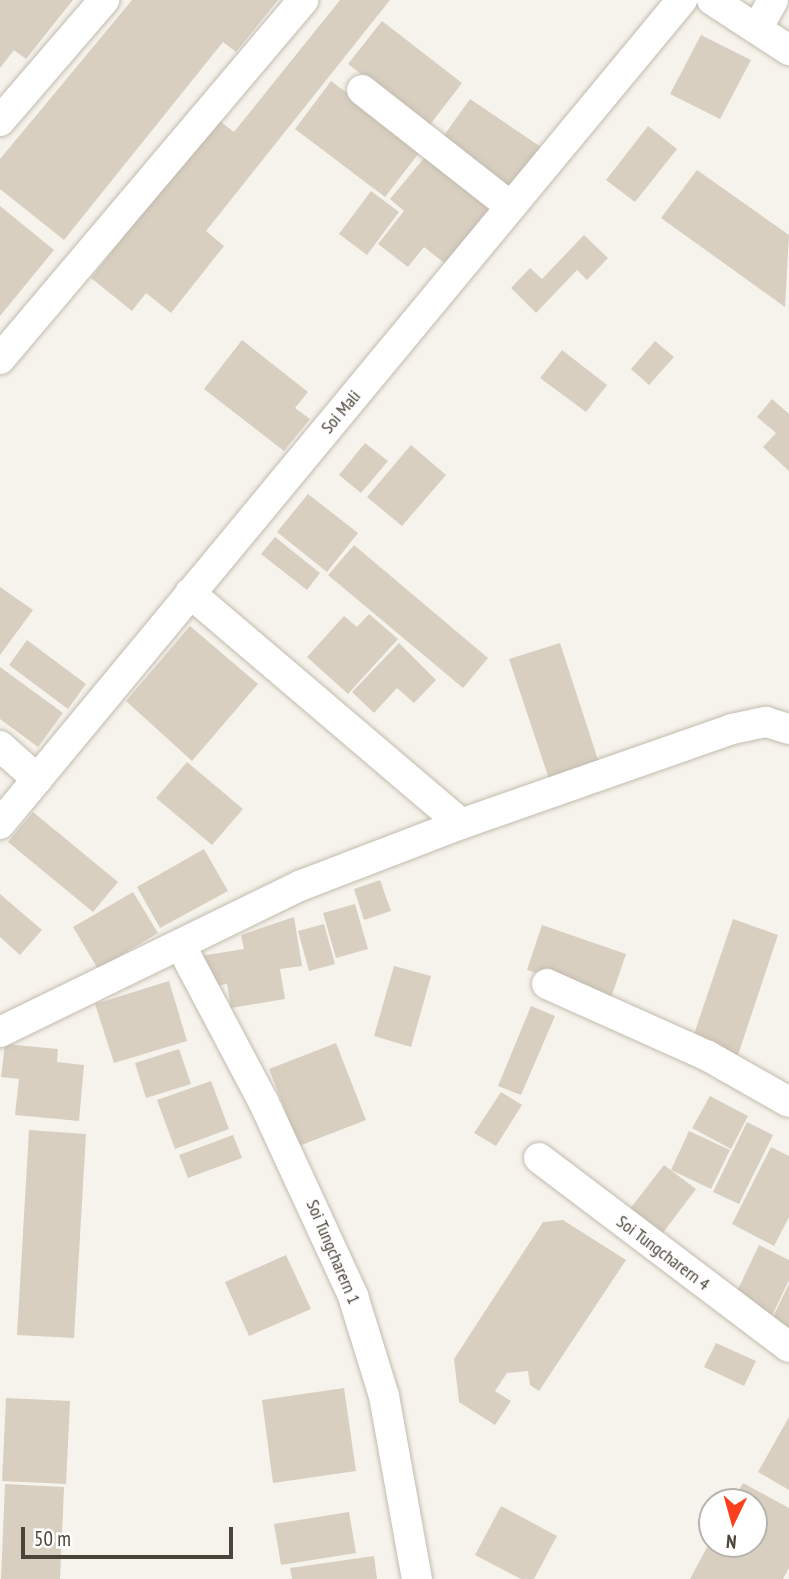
<!DOCTYPE html>
<style>
body{margin:0}
#map{position:relative;width:789px;height:1579px;overflow:hidden;background:#f6f3ec;font-family:"PT Sans Narrow",sans-serif}
div>[style]{position:absolute}
[style*='--x']{left:calc(var(--x)*1px);top:calc(var(--y)*1px);width:calc(var(--w)*1px);rotate:calc(var(--a)*1deg)}
.building>*{inset:0;background:#d8cfc1}
.roads{filter:drop-shadow(0 0 2px #c2bbae) drop-shadow(0 0 2px #c2bbae)}
.minor>*{height:30px;margin:-15px;padding:0 15px;transform-origin:15px;border-radius:15px;background:#fff}
span{translate:-50% -50%;white-space:nowrap;text-align:center;line-height:1.15;-webkit-text-stroke:5px #fff;paint-order:stroke}
.street-label{font-size:18px;color:#4b4439}
.north{position:absolute;left:698px;top:1488px;width:70px;height:70px;box-sizing:border-box;background:#fff;border:2px solid #b7b4b0;border-radius:50%;rotate:185deg;font-size:19px;font-weight:700;line-height:28px;text-align:center;color:#4b4439}
.north::after{content:'';display:block;margin:auto;width:24px;height:32px;background:#fc3f1d;clip-path:polygon(50% 0,100% 100%,50% 72%,0 100%)}
.scale{position:absolute;left:21px;top:1527px;width:212px;height:32px;box-sizing:border-box;border:4px solid #4b4439;border-top:0;padding-left:9px;font-size:21px;line-height:24px;white-space:nowrap;color:#4b4439;-webkit-text-stroke:5px #fff;paint-order:stroke}
</style>
<div id="map">
<div class="building">
<div style="clip-path:polygon(0 0,73px 0,26px 59px,14px 50px,0 68px)"></div>
<div style="clip-path:polygon(132px 0,278px 0,236px 52px,223px 42px,64px 240px,0 189px,0 159px)"></div>
<div style="clip-path:polygon(340px 0,390px 0,206px 231px,224px 246px,171px 313px,146px 293px,132px 311px,91px 278px,217px 119px,234px 132px)"></div>
<div style="clip-path:polygon(382px 21px,462px 83px,429px 126px,348px 64px)"></div>
<div style="clip-path:polygon(701px 35px,751px 60px,720px 119px,670px 94px)"></div>
<div style="clip-path:polygon(331px 81px,422px 149px,385px 197px,295px 129px)"></div>
<div style="clip-path:polygon(470px 99px,541px 147px,507px 196px,440px 141px)"></div>
<div style="clip-path:polygon(648px 126px,677px 149px,635px 202px,606px 180px)"></div>
<div style="clip-path:polygon(425px 157px,492px 210px,448px 266px,424px 247px,408px 267px,378px 244px,404px 211px,390px 199px)"></div>
<div style="clip-path:polygon(697px 170px,789px 235px,785px 307px,661px 218px)"></div>
<div style="clip-path:polygon(371px 191px,399px 212px,367px 255px,339px 234px)"></div>
<div style="clip-path:polygon(0 206px,54px 250px,0 316px)"></div>
<div style="clip-path:polygon(584px 235px,608px 258px,587px 280px,577px 270px,536px 313px,511px 288px,530px 268px,542px 279px)"></div>
<div style="clip-path:polygon(242px 340px,308px 392px,295px 408px,310px 419px,284px 451px,204px 389px)"></div>
<div style="clip-path:polygon(655px 341px,674px 357px,649px 385px,631px 369px)"></div>
<div style="clip-path:polygon(562px 350px,607px 385px,586px 412px,540px 378px)"></div>
<div style="clip-path:polygon(772px 399px,789px 414px,789px 471px,763px 447px,776px 433px,757px 417px)"></div>
<div style="clip-path:polygon(365px 443px,388px 461px,361px 493px,339px 475px)"></div>
<div style="clip-path:polygon(411px 445px,446px 475px,402px 526px,367px 497px)"></div>
<div style="clip-path:polygon(308px 494px,358px 533px,327px 572px,277px 532px)"></div>
<div style="clip-path:polygon(275px 537px,320px 573px,307px 590px,261px 554px)"></div>
<div style="clip-path:polygon(354px 545px,488px 658px,463px 688px,328px 575px)"></div>
<div style="clip-path:polygon(0 587px,33px 610px,0 655px)"></div>
<div style="clip-path:polygon(369px 614px,398px 639px,348px 694px,307px 657px,344px 616px,357px 627px)"></div>
<div style="clip-path:polygon(190px 626px,258px 684px,192px 761px,126px 701px)"></div>
<div style="clip-path:polygon(27px 640px,86px 684px,68px 709px,9px 665px)"></div>
<div style="clip-path:polygon(399px 643px,436px 680px,414px 703px,397px 688px,374px 713px,352px 692px)"></div>
<div style="clip-path:polygon(560px 643px,599px 763px,549px 779px,509px 659px)"></div>
<div style="clip-path:polygon(0 667px,63px 713px,38px 747px,0 719px)"></div>
<div style="clip-path:polygon(187px 762px,243px 809px,212px 845px,156px 798px)"></div>
<div style="clip-path:polygon(33px 812px,118px 882px,93px 912px,8px 842px)"></div>
<div style="clip-path:polygon(204px 849px,228px 891px,160px 928px,137px 887px)"></div>
<div style="clip-path:polygon(380px 880px,391px 911px,364px 920px,354px 889px)"></div>
<div style="clip-path:polygon(133px 892px,158px 933px,98px 969px,73px 927px)"></div>
<div style="clip-path:polygon(0 894px,42px 930px,20px 955px,0 937px)"></div>
<div style="clip-path:polygon(355px 904px,368px 949px,336px 958px,323px 913px)"></div>
<div style="clip-path:polygon(294px 917px,302px 966px,280px 969px,285px 999px,231px 1008px,227px 984px,205px 988px,200px 956px,244px 949px,241px 935px)"></div>
<div style="clip-path:polygon(733px 919px,778px 935px,737px 1058px,691px 1043px)"></div>
<div style="clip-path:polygon(324px 924px,335px 964px,309px 971px,298px 931px)"></div>
<div style="clip-path:polygon(542px 925px,626px 954px,611px 998px,527px 970px)"></div>
<div style="clip-path:polygon(394px 966px,431px 976px,411px 1047px,374px 1036px)"></div>
<div style="clip-path:polygon(169px 981px,187px 1041px,114px 1063px,95px 1004px)"></div>
<div style="clip-path:polygon(531px 1006px,555px 1016px,521px 1095px,498px 1086px)"></div>
<div style="clip-path:polygon(336px 1043px,366px 1120px,299px 1146px,269px 1069px)"></div>
<div style="clip-path:polygon(5px 1044px,58px 1049px,57px 1062px,84px 1065px,79px 1121px,15px 1115px,19px 1079px,1px 1077px)"></div>
<div style="clip-path:polygon(179px 1049px,191px 1084px,146px 1098px,135px 1063px)"></div>
<div style="clip-path:polygon(211px 1081px,229px 1129px,175px 1149px,157px 1100px)"></div>
<div style="clip-path:polygon(501px 1092px,522px 1105px,496px 1146px,474px 1133px)"></div>
<div style="clip-path:polygon(710px 1096px,748px 1116px,731px 1149px,692px 1128px)"></div>
<div style="clip-path:polygon(747px 1122px,773px 1135px,739px 1204px,713px 1192px)"></div>
<div style="clip-path:polygon(29px 1130px,86px 1134px,74px 1338px,17px 1335px)"></div>
<div style="clip-path:polygon(689px 1131px,730px 1150px,711px 1189px,671px 1170px)"></div>
<div style="clip-path:polygon(233px 1135px,242px 1158px,188px 1178px,179px 1155px)"></div>
<div style="clip-path:polygon(771px 1147px,789px 1156px,789px 1217px,774px 1246px,732px 1224px)"></div>
<div style="clip-path:polygon(664px 1165px,696px 1189px,659px 1238px,626px 1214px)"></div>
<div style="clip-path:polygon(563px 1220px,626px 1260px,539px 1391px,530px 1385px,528px 1371px,507px 1373px,495px 1391px,511px 1401px,495px 1425px,459px 1402px,454px 1359px,543px 1222px)"></div>
<div style="clip-path:polygon(759px 1245px,789px 1260px,789px 1280px,771px 1318px,733px 1300px)"></div>
<div style="clip-path:polygon(286px 1255px,311px 1309px,249px 1336px,225px 1282px)"></div>
<div style="clip-path:polygon(789px 1284px,789px 1337px,768px 1327px)"></div>
<div style="clip-path:polygon(716px 1343px,756px 1361px,744px 1386px,704px 1367px)"></div>
<div style="clip-path:polygon(344px 1388px,356px 1471px,273px 1483px,262px 1400px)"></div>
<div style="clip-path:polygon(6px 1398px,70px 1401px,66px 1484px,2px 1481px)"></div>
<div style="clip-path:polygon(789px 1417px,789px 1490px,758px 1472px)"></div>
<div style="clip-path:polygon(743px 1483px,789px 1508px,789px 1568px,783px 1579px,690px 1579px,712px 1538px,712px 1544px,754px 1544px,754px 1502px,732px 1502px)"></div>
<div style="clip-path:polygon(5px 1484px,64px 1487px,60px 1579px,1px 1579px)"></div>
<div style="clip-path:polygon(501px 1506px,557px 1536px,534px 1579px,521px 1579px,475px 1555px)"></div>
<div style="clip-path:polygon(349px 1512px,356px 1553px,281px 1565px,274px 1524px)"></div>
<div style="clip-path:polygon(374px 1556px,377px 1579px,292px 1579px,290px 1568px)"></div>
</div>
<div class="roads">
<div class="minor">
<div style="--x:712;--y:0;--w:92;--a:33"></div>
<div style="--x:757;--y:29;--w:33;--a:-61"></div>
<div style="--x:362;--y:90;--w:189;--a:38.1"></div>
<div style="--x:0;--y:121;--w:160;--a:-49.3"></div>
<div style="--x:0;--y:359;--w:470;--a:-49.8"></div>
<div style="--x:190;--y:593;--w:356;--a:40.4"></div>
<div style="--x:0;--y:746;--w:50;--a:41.7"></div>
<div style="--x:0;--y:824;--w:1070;--a:-50.39"></div>
<div style="--x:182;--y:948;--w:175;--a:62.1"></div>
<div style="--x:264;--y:1103;--w:213;--a:65.2"></div>
<div style="--x:353;--y:1296;--w:105;--a:72.8"></div>
<div style="--x:384;--y:1396;--w:186;--a:79.8"></div>
<div style="--x:547;--y:984;--w:176;--a:24.1"></div>
<div style="--x:708;--y:1056;--w:93;--a:29.6"></div>
<div style="--x:0;--y:1032;--w:336;--a:-26"></div>
<div style="--x:302;--y:885;--w:170;--a:-21"></div>
<div style="--x:461;--y:824;--w:287;--a:-19.3"></div>
<div style="--x:732;--y:729;--w:35;--a:-12"></div>
<div style="--x:766;--y:722;--w:24;--a:17"></div>
<div style="--x:539;--y:1158;--w:313;--a:37.1"></div>
</div>
</div>
<div class="street-label">
<span style="left:341px;top:412px;rotate:-50deg">Soi Mali</span>
<span style="left:333px;top:1252px;rotate:67deg">Soi Tungcharern 1</span>
<span style="left:663px;top:1253px;rotate:37deg">Soi Tungcharern 4</span>
</div>
<div class="north">N</div>
<div class="scale">50 m</div>
</div>
